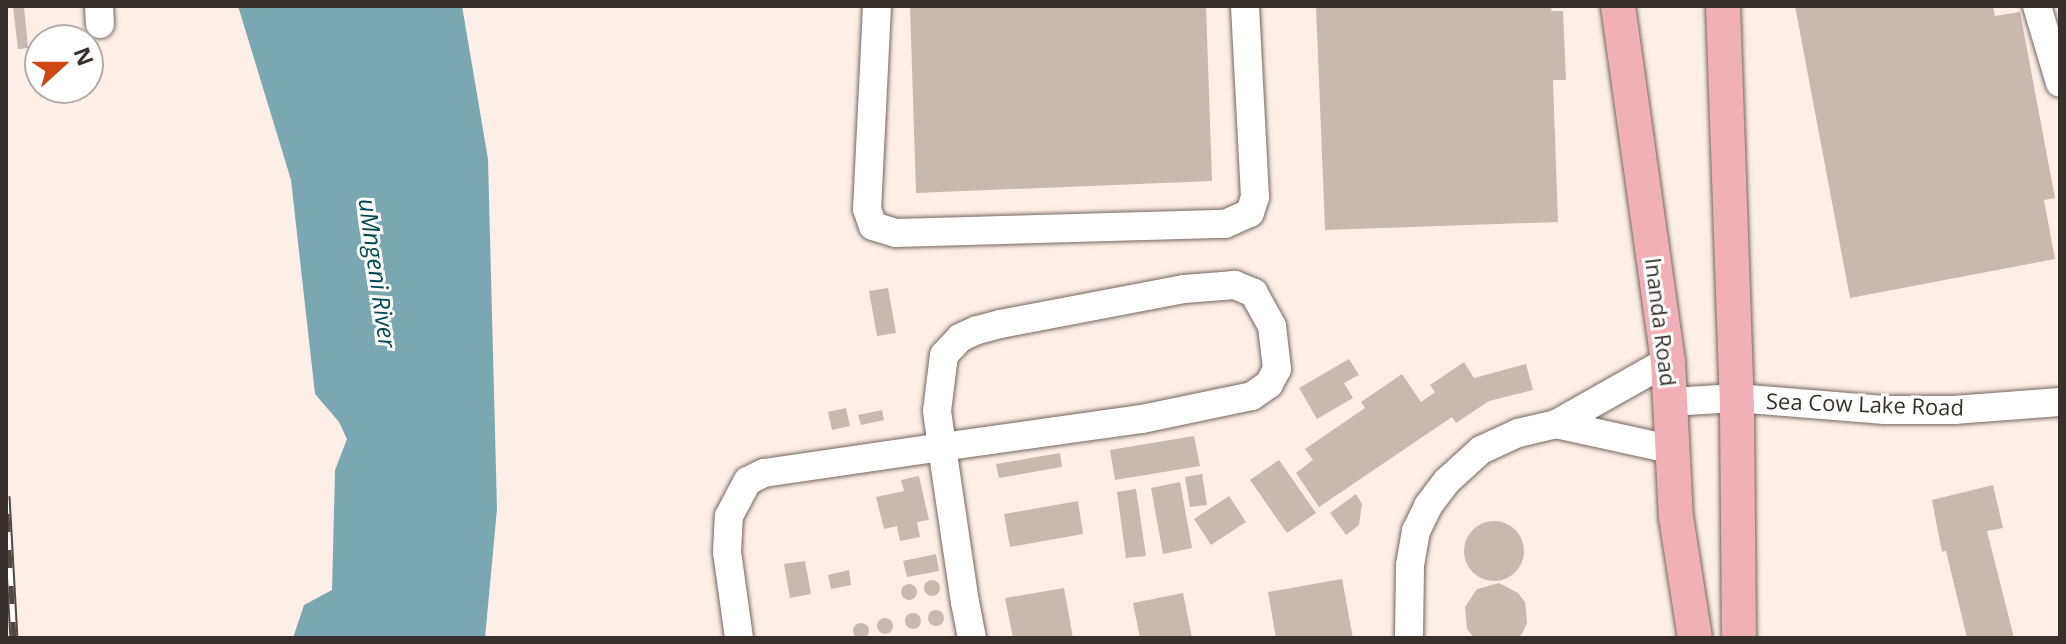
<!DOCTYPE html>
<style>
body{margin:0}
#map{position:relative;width:2066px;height:644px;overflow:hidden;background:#fdefe8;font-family:"Open Sans",sans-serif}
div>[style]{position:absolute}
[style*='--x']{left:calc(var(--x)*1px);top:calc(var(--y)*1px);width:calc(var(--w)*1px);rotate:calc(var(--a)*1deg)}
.water>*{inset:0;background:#7aa7b1}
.building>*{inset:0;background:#c8b8b0}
.round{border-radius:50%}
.roads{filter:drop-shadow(0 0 2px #74655e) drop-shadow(0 0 2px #74655e)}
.minor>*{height:28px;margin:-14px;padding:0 14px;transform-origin:14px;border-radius:14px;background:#fff}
.major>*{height:34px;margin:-17px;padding:0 17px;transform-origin:17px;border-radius:17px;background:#f1afb8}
.rail>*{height:9px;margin-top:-4.5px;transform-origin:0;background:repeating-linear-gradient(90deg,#fff 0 18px,#504845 0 36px);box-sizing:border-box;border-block:2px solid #504845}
span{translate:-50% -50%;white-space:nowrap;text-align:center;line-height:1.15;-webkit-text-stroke:6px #fff;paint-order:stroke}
.street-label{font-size:22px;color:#37302d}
.water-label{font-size:24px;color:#014854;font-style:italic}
.frame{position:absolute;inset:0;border:8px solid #37302d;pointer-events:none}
.north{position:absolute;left:24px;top:24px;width:80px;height:80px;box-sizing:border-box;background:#fff;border:2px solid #afacab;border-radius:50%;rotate:69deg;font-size:22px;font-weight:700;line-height:32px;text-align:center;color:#37302d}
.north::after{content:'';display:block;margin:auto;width:28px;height:36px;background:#ce4711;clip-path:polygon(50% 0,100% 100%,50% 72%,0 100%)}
</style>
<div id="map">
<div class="water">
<div style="clip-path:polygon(238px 6px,462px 6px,488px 159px,497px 509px,485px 638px,293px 638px,304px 605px,332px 590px,335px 470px,347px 439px,339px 422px,315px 394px,291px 180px)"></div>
</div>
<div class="building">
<div style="clip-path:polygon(24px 6px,28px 48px,18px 49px,13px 7px)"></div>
<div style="clip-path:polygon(910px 6px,1206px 6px,1212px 181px,916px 193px)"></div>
<div style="clip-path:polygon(1316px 6px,1552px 6px,1551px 11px,1563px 11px,1566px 80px,1553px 80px,1558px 222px,1325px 230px)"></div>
<div style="clip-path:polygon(1795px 6px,1993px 6px,1995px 16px,2020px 12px,2055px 198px,2044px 200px,2055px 259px,1850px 298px)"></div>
<div style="clip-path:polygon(888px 288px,896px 333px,877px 336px,869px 291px)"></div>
<div style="clip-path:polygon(1349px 359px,1359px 375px,1344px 383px,1353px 398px,1317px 419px,1299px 388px)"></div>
<div style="clip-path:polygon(1464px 362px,1474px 378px,1526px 364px,1533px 390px,1489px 401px,1456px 423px,1452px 417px,1319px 507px,1296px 473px,1313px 460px,1305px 449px,1365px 408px,1361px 402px,1402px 374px,1421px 402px,1435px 392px,1430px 385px)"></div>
<div style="clip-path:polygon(846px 408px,850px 426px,832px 430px,828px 412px)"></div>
<div style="clip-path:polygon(882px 410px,884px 420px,861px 425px,858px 415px)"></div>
<div style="clip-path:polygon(1194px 436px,1200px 466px,1115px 480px,1110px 450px)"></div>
<div style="clip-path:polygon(1060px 453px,1062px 467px,999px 478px,996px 464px)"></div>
<div style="clip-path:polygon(1279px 460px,1316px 513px,1287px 533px,1250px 480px)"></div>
<div style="clip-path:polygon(1202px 474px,1207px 505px,1190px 507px,1185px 477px)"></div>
<div style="clip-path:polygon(919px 476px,929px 520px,917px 522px,920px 537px,900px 541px,897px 526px,884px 529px,876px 497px,904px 491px,901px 480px)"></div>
<div style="clip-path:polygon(1180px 482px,1192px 548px,1163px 554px,1151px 488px)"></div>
<div style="clip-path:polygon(1993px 485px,2003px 528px,1987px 531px,2014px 638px,1967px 638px,1946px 551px,1942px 552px,1932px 500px)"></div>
<div style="clip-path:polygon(1136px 489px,1146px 556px,1126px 558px,1117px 492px)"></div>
<div style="clip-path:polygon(1356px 494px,1362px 504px,1359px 525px,1346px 535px,1330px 513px)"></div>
<div style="clip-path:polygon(1229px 496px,1246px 522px,1211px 545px,1194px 519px)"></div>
<div style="clip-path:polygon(1078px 501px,1083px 534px,1010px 547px,1004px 514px)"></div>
<div class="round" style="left:1464px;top:521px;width:60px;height:60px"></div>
<div style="clip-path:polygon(936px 554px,939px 571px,907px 577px,903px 561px)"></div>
<div style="clip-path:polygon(805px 561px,811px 594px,790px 598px,784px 564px)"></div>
<div style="clip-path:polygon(849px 570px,851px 585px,831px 589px,828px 575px)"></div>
<div style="clip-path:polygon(1342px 579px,1353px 638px,1276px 638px,1268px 592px)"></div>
<div class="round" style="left:924px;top:580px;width:16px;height:16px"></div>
<div style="clip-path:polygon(1499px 583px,1518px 593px,1525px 602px,1527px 623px,1522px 634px,1518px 638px,1474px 638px,1467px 629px,1465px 607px,1477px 589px)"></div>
<div class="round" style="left:901px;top:584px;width:16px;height:16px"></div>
<div style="clip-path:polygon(1064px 588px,1073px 638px,1013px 638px,1005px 598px)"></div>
<div style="clip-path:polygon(1183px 593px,1192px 638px,1140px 638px,1133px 603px)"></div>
<div class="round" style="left:928px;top:610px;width:16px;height:16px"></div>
<div class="round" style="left:905px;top:613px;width:16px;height:16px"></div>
<div class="round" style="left:877px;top:618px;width:16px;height:16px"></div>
<div class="round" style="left:853px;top:623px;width:16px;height:16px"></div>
</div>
<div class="roads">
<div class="minor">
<div style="--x:99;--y:6;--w:18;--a:87"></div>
<div style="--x:877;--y:6;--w:203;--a:92.8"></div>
<div style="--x:867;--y:209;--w:18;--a:71"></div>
<div style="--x:873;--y:226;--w:24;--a:17"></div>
<div style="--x:896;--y:233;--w:329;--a:-1.6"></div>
<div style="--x:1225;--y:224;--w:27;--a:-24"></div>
<div style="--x:1250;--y:213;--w:17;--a:-73"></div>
<div style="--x:1255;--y:197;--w:191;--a:-93"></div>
<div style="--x:2037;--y:6;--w:80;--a:73.4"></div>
<div style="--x:1671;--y:402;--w:65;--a:-3.5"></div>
<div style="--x:1736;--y:398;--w:149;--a:4.6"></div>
<div style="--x:1885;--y:410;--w:69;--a:0"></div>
<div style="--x:1954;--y:410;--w:106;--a:-4.3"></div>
<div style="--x:1556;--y:424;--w:117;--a:12.4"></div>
<div style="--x:739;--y:638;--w:87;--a:-97.9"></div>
<div style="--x:727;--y:552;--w:36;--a:-87"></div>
<div style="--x:729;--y:516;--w:40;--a:-62"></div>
<div style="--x:748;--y:481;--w:18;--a:-27"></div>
<div style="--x:764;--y:473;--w:180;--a:-8.3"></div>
<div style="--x:942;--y:447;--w:202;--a:-8"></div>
<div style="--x:1142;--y:419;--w:112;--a:-11.8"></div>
<div style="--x:1252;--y:396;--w:21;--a:-35"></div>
<div style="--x:1269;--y:384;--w:17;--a:-62"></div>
<div style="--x:1277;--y:369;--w:43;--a:-96.6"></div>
<div style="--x:1272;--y:326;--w:38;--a:-119"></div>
<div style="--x:1254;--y:293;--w:21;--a:-157"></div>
<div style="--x:1235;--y:285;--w:51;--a:175.5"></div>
<div style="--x:1184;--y:289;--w:187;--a:169.2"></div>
<div style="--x:1000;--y:324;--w:24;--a:165"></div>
<div style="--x:977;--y:330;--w:19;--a:155"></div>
<div style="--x:960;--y:338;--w:23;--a:133"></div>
<div style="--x:944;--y:355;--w:56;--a:97.1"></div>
<div style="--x:937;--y:411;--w:36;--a:82"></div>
<div style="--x:942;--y:447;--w:157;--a:81.6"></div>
<div style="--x:965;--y:602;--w:37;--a:79"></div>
<div style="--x:1409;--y:638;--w:73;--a:-89.2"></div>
<div style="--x:1410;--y:565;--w:35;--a:-80"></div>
<div style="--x:1416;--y:531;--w:28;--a:-64"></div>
<div style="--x:1428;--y:506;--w:31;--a:-53"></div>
<div style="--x:1447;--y:481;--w:46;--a:-42.4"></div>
<div style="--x:1481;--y:450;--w:41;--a:-24.7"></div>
<div style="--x:1518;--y:433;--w:39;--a:-13"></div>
<div style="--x:1556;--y:424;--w:129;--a:-29.4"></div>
</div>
<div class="major">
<div style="--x:1618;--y:6;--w:359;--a:82"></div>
<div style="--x:1668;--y:361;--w:156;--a:87.1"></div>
<div style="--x:1676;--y:517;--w:122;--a:81.1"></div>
<div style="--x:1723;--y:6;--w:405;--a:88"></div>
<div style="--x:1737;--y:411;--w:227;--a:89.5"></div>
</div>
</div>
<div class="rail">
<div style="--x:6;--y:496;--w:142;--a:86.8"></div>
</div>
<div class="street-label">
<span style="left:1661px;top:322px;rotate:83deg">Inanda Road</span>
<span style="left:1865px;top:404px;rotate:2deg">Sea Cow Lake Road</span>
</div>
<div class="water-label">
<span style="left:378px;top:273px;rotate:82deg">uMngeni River</span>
</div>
<div class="frame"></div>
<div class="north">N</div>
</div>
